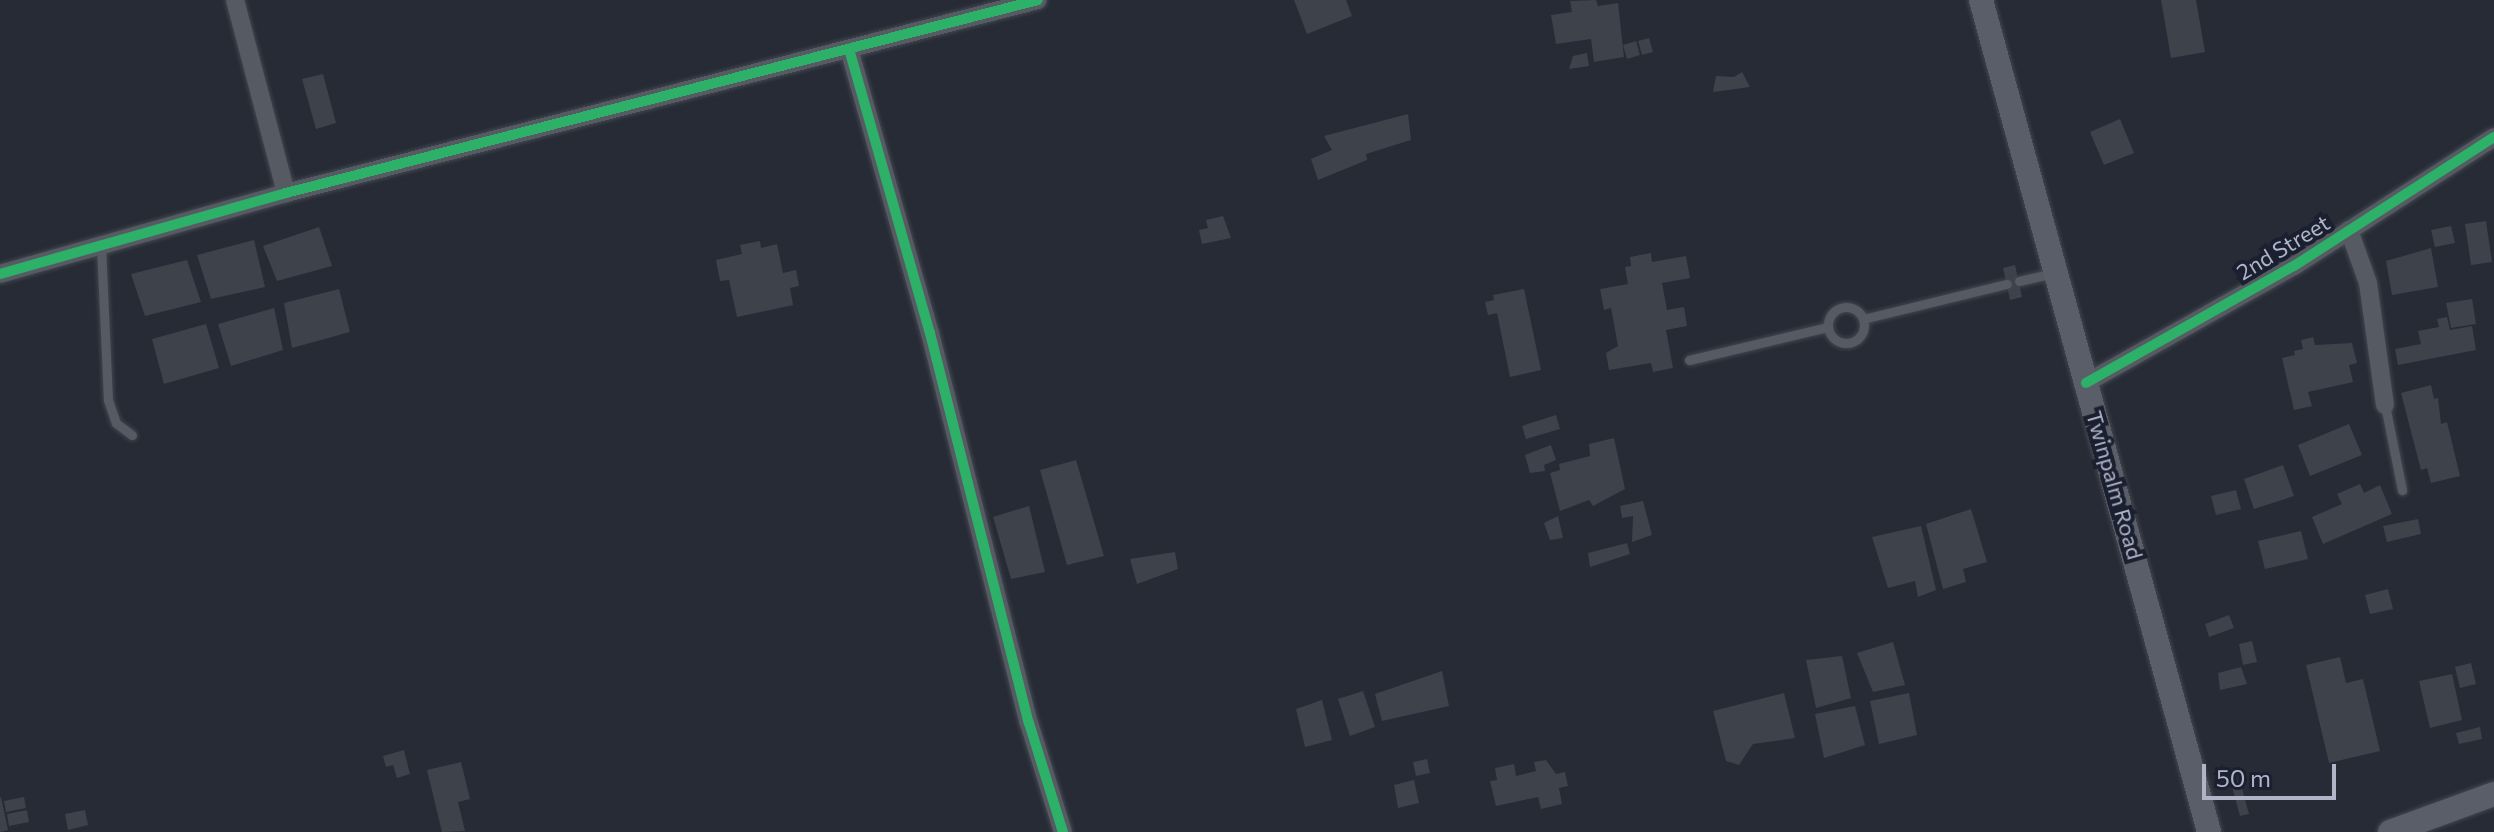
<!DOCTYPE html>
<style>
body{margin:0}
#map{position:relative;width:2494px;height:832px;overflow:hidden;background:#262b35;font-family:Commissioner,sans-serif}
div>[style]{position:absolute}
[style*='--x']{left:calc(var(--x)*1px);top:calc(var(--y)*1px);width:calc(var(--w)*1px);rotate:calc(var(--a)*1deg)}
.building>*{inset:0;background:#3e424b}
.roads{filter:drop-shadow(0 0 2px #42464e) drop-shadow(0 0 2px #42464e)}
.lane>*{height:9px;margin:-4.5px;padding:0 4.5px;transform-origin:4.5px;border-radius:4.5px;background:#565a63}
.lane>.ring{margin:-4.5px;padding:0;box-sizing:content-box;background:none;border:9px solid #565a63;border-radius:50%}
.street>*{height:18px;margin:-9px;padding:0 9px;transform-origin:9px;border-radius:9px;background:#565a63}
.secondary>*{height:24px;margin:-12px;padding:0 12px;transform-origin:12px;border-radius:12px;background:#5a5e68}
.cycleway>*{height:10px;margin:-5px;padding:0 5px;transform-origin:5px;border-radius:5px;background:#2db169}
span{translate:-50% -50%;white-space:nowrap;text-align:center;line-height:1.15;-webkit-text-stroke:8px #1a2030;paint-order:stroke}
.street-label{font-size:22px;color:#afb5c7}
.scale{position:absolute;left:2202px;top:764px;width:134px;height:36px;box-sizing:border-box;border:4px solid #afb5c7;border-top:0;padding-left:10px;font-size:24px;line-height:28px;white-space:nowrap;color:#afb5c7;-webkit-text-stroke:6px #1a2030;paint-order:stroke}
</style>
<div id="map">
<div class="building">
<div style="clip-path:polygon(1294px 0,1346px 0,1352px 16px,1307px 34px)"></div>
<div style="clip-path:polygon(1596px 0,1598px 6px,1618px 3px,1624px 57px,1594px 62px,1591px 39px,1556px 44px,1551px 15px,1572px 12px,1570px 1px)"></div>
<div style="clip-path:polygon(2161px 0,2196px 0,2205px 52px,2171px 58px)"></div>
<div style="clip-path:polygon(1649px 38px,1653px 52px,1642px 55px,1638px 41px)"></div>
<div style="clip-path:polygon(1636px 41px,1640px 55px,1627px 59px,1623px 45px)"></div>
<div style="clip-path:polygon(1587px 53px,1589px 66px,1569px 69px,1573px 56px)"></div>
<div style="clip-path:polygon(1742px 72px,1750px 87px,1713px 92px,1716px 76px,1734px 77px)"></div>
<div style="clip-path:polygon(323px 74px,336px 123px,316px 129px,302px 79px)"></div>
<div style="clip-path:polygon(1408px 114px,1411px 140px,1366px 154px,1367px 160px,1318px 180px,1311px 159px,1332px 150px,1324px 136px)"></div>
<div style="clip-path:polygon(2120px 119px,2134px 153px,2104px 165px,2090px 132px)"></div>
<div style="clip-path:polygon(1223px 216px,1231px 238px,1202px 244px,1199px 230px,1208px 228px,1206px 220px)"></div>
<div style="clip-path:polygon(2486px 221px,2492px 262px,2471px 265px,2465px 224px)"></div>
<div style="clip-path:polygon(2451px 226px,2455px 243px,2435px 247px,2431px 230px)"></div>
<div style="clip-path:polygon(319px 227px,332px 266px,277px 281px,263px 246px)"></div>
<div style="clip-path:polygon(254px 240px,265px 287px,211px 299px,197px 255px)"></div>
<div style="clip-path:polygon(760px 241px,761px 248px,777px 244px,783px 273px,796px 270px,799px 286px,790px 288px,793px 305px,737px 317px,729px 280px,720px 281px,716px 260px,742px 254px,740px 245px)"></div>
<div style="clip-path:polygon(2431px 248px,2438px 287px,2392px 295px,2386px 261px)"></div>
<div style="clip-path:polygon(1651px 253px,1652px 262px,1686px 256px,1690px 278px,1662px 283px,1667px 310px,1684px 307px,1687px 326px,1666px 330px,1673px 368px,1653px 372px,1651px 363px,1609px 370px,1606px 353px,1618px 346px,1611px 308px,1604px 310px,1600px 289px,1628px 284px,1625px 267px,1631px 266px,1630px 257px)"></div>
<div style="clip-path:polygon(187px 260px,201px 302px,145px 316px,131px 274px)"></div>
<div style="clip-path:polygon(2015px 265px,2022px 297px,2010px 300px,2003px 268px)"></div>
<div style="clip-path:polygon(339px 289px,350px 332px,292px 348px,284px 303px)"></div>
<div style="clip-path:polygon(1524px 289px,1541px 370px,1510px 377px,1497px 313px,1488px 315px,1485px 302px,1494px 300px,1493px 295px)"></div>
<div style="clip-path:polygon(2472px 299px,2476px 324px,2451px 328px,2446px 303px)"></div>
<div style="clip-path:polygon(274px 308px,283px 350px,231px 366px,218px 324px)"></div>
<div style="clip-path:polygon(2447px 317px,2450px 330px,2472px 326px,2476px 350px,2398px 365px,2395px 349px,2421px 344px,2418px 331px,2439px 327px,2437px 319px)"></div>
<div style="clip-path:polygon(206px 324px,219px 368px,164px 384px,152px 339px)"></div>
<div style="clip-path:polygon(2313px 337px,2315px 345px,2352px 343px,2357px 363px,2349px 365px,2353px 382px,2308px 392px,2312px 406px,2294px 410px,2282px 358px,2295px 355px,2294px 351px,2303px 349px,2301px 340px)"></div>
<div style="clip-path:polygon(2431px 385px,2434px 399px,2438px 398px,2441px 424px,2447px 422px,2460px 476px,2431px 483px,2427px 468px,2421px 470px,2401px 393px)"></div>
<div style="clip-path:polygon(1556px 415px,1560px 429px,1526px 439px,1522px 426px)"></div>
<div style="clip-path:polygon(2349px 424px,2362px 455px,2310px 476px,2298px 445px)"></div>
<div style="clip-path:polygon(1614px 438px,1625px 489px,1593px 506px,1589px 500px,1560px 511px,1550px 473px,1560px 470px,1559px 464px,1590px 456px,1589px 444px)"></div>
<div style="clip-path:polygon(1551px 445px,1556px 460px,1544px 465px,1545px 471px,1530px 473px,1525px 455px)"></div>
<div style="clip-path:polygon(1076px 460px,1104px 556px,1067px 565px,1040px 470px)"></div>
<div style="clip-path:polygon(2283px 465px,2294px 496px,2254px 509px,2244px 479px)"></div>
<div style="clip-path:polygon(2360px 484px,2364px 493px,2380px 485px,2392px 514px,2323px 544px,2312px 517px,2342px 504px,2337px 494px)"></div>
<div style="clip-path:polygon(2236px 490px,2241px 509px,2216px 515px,2211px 496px)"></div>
<div style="clip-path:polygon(1643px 501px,1652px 535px,1632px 542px,1633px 516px,1622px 518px,1620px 506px)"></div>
<div style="clip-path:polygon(1029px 506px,1045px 572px,1011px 579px,993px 517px)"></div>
<div style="clip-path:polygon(1971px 509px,1987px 562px,1963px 569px,1966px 582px,1943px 589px,1926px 524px)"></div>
<div style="clip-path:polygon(1558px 516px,1563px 538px,1550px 540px,1544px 523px)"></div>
<div style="clip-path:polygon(2418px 519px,2421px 534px,2387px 542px,2383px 526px)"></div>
<div style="clip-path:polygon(1921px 526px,1936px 590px,1918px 597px,1915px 581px,1888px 588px,1872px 537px)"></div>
<div style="clip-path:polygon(2301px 531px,2308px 559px,2265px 569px,2258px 541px)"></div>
<div style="clip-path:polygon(1627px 543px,1630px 554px,1590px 567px,1588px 553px)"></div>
<div style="clip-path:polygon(1175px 552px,1178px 569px,1137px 584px,1130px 559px)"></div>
<div style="clip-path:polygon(2388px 589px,2393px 609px,2370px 614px,2365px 595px)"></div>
<div style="clip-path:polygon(2229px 615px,2234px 628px,2209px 637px,2205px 624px)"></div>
<div style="clip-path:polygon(2252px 641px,2257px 662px,2243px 665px,2239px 644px)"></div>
<div style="clip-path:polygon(1893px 642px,1905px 685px,1873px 692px,1857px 653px)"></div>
<div style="clip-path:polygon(1842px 656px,1851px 698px,1816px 708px,1806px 660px)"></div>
<div style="clip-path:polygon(2340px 657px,2346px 683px,2363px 679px,2380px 751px,2329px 763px,2306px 665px)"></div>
<div style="clip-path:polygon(2471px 663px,2476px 684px,2460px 688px,2455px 667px)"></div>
<div style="clip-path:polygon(2241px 667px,2247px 684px,2220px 690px,2218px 673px)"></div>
<div style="clip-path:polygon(1442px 671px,1449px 706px,1382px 721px,1375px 694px)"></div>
<div style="clip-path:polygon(2452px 674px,2462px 720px,2430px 728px,2419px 681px)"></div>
<div style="clip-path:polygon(1363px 691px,1375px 727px,1350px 736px,1338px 699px)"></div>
<div style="clip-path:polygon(1784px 693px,1795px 738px,1753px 744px,1739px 765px,1726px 761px,1713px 711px)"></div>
<div style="clip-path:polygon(1909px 693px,1917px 735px,1879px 744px,1870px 701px)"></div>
<div style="clip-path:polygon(1322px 700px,1332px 740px,1305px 747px,1296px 709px)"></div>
<div style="clip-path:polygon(1855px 706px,1865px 745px,1824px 758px,1815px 714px)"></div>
<div style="clip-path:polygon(2480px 727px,2482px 739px,2459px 744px,2456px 733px)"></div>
<div style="clip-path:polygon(404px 750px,410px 774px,397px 778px,393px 765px,386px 767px,383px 756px)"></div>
<div style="clip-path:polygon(1427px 759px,1430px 773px,1416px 776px,1413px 762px)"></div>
<div style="clip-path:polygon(1546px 760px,1556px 774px,1565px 772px,1568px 786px,1559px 788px,1562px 804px,1541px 809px,1538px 797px,1496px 806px,1490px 781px,1497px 780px,1495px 768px,1514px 764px,1516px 776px,1536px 771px,1534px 762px)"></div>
<div style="clip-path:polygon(461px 762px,470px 799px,458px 802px,465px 831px,442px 832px,427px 770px)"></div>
<div style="clip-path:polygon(1414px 780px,1419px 803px,1398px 808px,1394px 785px)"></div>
<div style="clip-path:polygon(2240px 781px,2249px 814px,2240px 816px,2231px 783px)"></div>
<div style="clip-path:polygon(1px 797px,8px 830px,0 832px,0 798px)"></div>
<div style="clip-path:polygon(24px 797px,26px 808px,6px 812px,4px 801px)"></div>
<div style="clip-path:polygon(27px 810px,29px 822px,9px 826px,7px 814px)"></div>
<div style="clip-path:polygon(85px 810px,88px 825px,68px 830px,65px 814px)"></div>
</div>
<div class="roads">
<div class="lane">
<div style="--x:101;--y:246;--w:154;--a:87.4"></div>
<div style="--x:108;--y:400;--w:24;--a:71"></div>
<div style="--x:116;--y:423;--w:20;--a:37"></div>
<div style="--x:2019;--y:281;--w:35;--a:-13"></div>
<div class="ring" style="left:1828px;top:307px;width:27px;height:27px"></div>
<div style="--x:1863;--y:319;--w:148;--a:-13.7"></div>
<div style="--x:1689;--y:360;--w:143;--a:-13.4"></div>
<div style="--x:2385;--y:405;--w:87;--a:78.7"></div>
</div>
<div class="street">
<div style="--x:235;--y:0;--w:200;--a:75.2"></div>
<div style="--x:849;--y:49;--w:295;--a:74.1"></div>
<div style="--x:930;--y:333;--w:402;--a:75.8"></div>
<div style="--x:1029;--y:723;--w:114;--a:72.7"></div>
<div style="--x:2349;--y:230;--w:56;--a:70.3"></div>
<div style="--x:2368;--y:283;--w:123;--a:82.1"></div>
<div style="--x:0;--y:274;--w:297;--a:-15.8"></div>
<div style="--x:286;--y:193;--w:776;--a:-14.39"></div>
<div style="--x:2086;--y:383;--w:239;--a:-29.4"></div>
<div style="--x:2294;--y:266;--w:238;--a:-32.8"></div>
</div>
<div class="secondary">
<div style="--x:1981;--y:0;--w:863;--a:74.67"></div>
<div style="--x:2390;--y:832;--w:111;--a:-20.1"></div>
</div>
</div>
<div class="cycleway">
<div style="--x:849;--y:49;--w:295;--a:74.1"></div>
<div style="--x:930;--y:333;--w:402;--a:75.8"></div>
<div style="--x:1029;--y:723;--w:114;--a:72.7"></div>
<div style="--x:0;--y:274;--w:297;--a:-15.8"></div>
<div style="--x:286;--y:193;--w:776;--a:-14.39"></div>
<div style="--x:2086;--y:383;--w:239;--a:-29.4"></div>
<div style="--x:2294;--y:266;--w:238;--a:-32.8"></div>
</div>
<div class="street-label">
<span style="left:2283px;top:247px;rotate:-31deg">2nd Street</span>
<span style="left:2115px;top:485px;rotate:74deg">Twinpalm Road</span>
</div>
<div class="scale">50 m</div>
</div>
